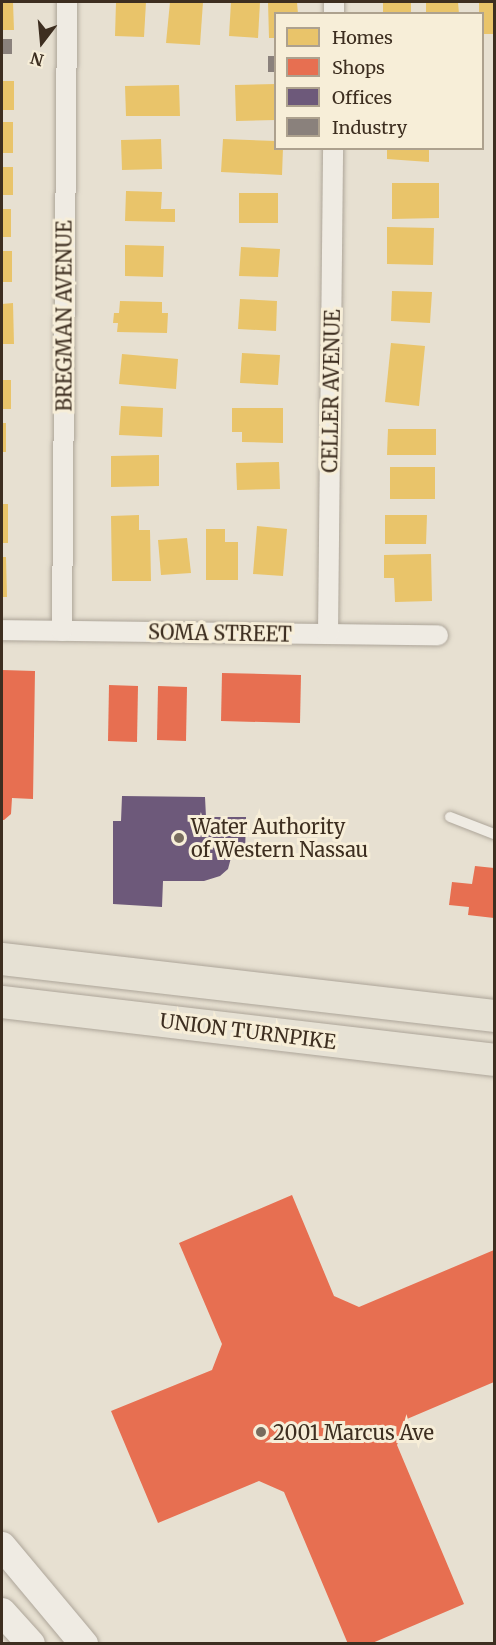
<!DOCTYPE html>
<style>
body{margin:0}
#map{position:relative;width:496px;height:1645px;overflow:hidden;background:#e7e0d1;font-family:Merriweather,serif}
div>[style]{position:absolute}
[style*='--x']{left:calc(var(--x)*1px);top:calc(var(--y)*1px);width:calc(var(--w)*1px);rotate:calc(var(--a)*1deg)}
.homes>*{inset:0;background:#e9c46a}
.shops>*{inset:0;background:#e76f51}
.offices>*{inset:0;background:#6d597a}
.industry>*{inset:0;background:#8a817c}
.roads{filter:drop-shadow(0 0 2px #ada599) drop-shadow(0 0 2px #ada599)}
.lane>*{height:10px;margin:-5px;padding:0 5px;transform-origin:5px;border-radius:5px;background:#efebe3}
.street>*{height:20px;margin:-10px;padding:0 10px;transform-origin:10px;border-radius:10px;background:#efebe3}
.secondary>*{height:28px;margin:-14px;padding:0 14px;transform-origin:14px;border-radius:14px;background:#efebe3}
.primary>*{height:32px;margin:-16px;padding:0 16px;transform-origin:16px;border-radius:16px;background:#e6e1d4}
.dots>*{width:16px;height:16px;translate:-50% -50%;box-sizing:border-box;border:3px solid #f7eed8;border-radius:50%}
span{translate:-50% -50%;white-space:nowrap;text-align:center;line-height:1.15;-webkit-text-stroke:6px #f7eed8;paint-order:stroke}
.street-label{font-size:20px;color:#3d2e20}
.poi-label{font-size:20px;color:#3d2e20}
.left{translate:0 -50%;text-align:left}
.frame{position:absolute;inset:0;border:3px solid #3d2e20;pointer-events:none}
.legend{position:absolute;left:274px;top:12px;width:210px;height:138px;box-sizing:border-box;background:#f7eed8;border:2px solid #ada18e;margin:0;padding:8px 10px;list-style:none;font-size:18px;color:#3d2e20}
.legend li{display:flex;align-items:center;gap:12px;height:30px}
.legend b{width:30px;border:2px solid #ada18e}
.north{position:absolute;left:12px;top:12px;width:60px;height:60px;-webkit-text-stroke:4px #f7eed8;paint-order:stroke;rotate:196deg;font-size:16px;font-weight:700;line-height:24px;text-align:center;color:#3d2e20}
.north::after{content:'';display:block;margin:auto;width:21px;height:27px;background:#3d2e20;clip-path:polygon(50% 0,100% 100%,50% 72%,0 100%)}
</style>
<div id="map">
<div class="homes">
<div style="clip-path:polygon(2px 2px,13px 2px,14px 30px,2px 30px)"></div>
<div style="clip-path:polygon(116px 2px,146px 2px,144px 37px,115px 36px)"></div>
<div style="clip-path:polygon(170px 2px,203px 2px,200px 45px,166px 43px)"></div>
<div style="clip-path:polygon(231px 2px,260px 2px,258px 38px,229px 36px)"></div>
<div style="clip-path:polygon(268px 2px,297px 2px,298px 14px,276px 14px,276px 38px,269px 38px)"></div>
<div style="clip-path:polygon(383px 2px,411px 2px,411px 14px,383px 14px)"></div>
<div style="clip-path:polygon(426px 2px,458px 2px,459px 14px,426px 14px)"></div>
<div style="clip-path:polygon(479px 2px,494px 2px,494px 34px,482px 34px,482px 14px,479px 14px)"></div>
<div style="clip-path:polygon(2px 81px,14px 81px,14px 110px,2px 110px)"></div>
<div style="clip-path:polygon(276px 84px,276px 120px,236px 121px,235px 85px)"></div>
<div style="clip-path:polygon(179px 85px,180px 116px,126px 116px,125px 86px)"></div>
<div style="clip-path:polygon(2px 122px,13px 122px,13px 153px,2px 153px)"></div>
<div style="clip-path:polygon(161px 139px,162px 169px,122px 170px,121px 140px)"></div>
<div style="clip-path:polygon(223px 139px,276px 141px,276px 148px,283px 148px,282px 175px,221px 172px)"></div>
<div style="clip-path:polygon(387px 148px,429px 148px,429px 162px,387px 159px)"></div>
<div style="clip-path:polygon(2px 167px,13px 167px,13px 195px,2px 195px)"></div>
<div style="clip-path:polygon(392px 183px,439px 183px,439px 218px,392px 219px)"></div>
<div style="clip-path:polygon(126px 191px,162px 192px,161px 209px,175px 209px,175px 222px,125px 221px)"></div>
<div style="clip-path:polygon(239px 193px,278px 193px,278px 223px,239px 223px)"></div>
<div style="clip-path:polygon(2px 209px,11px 209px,11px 237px,2px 237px)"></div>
<div style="clip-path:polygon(387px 227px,434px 228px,433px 265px,387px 264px)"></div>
<div style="clip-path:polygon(125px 245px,164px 246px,163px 277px,125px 276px)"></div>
<div style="clip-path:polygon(241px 247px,280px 249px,278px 277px,239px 276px)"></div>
<div style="clip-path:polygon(2px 251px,12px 251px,12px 282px,2px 282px)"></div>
<div style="clip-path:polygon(392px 291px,432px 292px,430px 323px,391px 321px)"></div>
<div style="clip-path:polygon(240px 299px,277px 301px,276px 331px,238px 329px)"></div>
<div style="clip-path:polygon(120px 301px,162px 302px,162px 313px,168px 313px,167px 333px,117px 332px,118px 323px,113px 323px,114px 313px,119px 313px)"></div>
<div style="clip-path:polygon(13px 303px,14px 344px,2px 344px,2px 304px)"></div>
<div style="clip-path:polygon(391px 343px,425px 346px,419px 406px,385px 402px)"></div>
<div style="clip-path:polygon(242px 353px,280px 355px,278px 385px,240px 383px)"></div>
<div style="clip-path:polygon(122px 354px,178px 359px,176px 389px,119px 384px)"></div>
<div style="clip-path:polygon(2px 380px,11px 380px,11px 409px,2px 409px)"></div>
<div style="clip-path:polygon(121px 406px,163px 408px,162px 437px,119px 435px)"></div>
<div style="clip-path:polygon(232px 408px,283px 408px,283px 443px,242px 442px,242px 432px,232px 432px)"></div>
<div style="clip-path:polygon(2px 423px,6px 423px,6px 452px,2px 452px)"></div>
<div style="clip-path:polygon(388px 429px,436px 429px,436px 455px,387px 455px)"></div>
<div style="clip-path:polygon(159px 455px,159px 486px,111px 487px,111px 456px)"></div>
<div style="clip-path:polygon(279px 462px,280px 489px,237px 490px,236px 463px)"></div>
<div style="clip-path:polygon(390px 467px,435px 467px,435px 499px,390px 499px)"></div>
<div style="clip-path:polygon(2px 504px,8px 504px,8px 543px,2px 543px)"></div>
<div style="clip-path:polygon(139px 515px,139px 530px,150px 530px,151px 581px,112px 581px,111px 516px)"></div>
<div style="clip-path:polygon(385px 515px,427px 515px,426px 544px,385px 544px)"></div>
<div style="clip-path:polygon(257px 526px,287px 529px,283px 576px,253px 574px)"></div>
<div style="clip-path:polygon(206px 529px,225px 529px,225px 542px,238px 542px,238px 580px,206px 580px)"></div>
<div style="clip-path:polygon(187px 538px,191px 573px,161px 575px,158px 540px)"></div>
<div style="clip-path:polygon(431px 554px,432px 601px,395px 602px,394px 578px,384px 578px,384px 555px)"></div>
<div style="clip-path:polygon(2px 557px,6px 557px,7px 597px,2px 597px)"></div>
</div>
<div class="shops">
<div style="clip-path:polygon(2px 670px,35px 671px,33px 799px,12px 798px,11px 814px,4px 820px,2px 820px)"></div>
<div style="clip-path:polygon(222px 673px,301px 675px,300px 723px,221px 721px)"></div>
<div style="clip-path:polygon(109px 685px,138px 686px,137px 742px,108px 741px)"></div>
<div style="clip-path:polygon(158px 686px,187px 687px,186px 741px,157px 740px)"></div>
<div style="clip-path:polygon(475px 866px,494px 868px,494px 918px,468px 915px,469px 907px,449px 905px,452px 882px,472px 884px)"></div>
<div style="clip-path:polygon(292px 1195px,334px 1296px,359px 1307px,494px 1250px,494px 1382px,407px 1419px,397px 1445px,464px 1604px,370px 1644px,348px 1644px,284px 1492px,259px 1481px,158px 1523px,111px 1411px,212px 1370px,222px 1344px,179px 1243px)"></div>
</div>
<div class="offices">
<div style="clip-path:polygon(122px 796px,205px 797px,206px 817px,246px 817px,245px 854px,232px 854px,228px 869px,220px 876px,204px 881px,163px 881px,162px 907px,113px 904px,113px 821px,121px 821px)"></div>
</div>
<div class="industry">
<div style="clip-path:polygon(2px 39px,12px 39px,12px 54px,2px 54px)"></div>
<div style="clip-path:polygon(268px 56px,276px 56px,276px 72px,268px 72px)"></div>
</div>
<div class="roads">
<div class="lane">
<div style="--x:450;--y:817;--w:47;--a:21.1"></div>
</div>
<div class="street">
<div style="--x:334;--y:14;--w:12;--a:-90"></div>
<div style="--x:2;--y:630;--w:436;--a:0.7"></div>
<div style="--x:62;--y:631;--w:629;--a:-89.54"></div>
<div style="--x:328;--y:634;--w:486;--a:-89.4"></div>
</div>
<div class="secondary">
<div style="--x:2;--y:1546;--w:128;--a:50.1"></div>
<div style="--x:2;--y:1612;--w:43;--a:47.8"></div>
</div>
<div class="primary">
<div style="--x:2;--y:959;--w:495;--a:6.6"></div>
<div style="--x:2;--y:1002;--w:495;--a:6.7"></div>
</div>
</div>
<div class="dots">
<div style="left:179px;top:838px;background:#786c5e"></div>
<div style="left:261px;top:1432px;background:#786c5e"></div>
</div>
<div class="street-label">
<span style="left:64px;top:316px;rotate:-90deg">BREGMAN AVENUE</span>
<span style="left:331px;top:391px;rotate:-89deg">CELLER AVENUE</span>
<span style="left:220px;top:633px;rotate:1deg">SOMA STREET</span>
<span style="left:248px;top:1031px;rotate:7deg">UNION TURNPIKE</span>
</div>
<div class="poi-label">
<span class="left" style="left:191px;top:838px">Water Authority<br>of Western Nassau</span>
<span class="left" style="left:273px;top:1432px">2001 Marcus Ave</span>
</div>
<div class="frame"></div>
<ul class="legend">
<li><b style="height:16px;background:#e9c46a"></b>Homes</li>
<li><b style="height:16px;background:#e76f51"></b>Shops</li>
<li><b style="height:16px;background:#6d597a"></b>Offices</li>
<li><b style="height:16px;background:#8a817c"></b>Industry</li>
</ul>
<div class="north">N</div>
</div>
